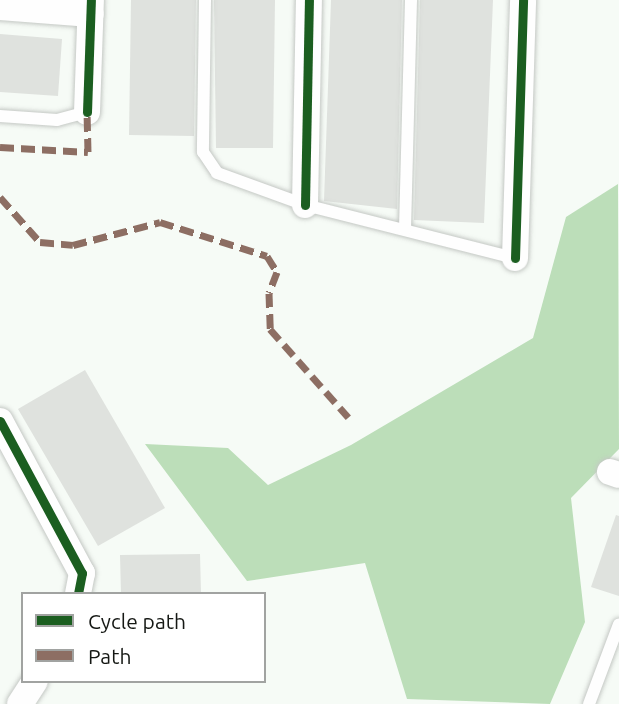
<!DOCTYPE html>
<style>
body{margin:0}
#map{position:relative;width:619px;height:704px;overflow:hidden;background:#f6fbf6;font-family:Ubuntu,sans-serif}
div>[style]{position:absolute}
[style*='--x']{left:calc(var(--x)*1px);top:calc(var(--y)*1px);width:calc(var(--w)*1px);rotate:calc(var(--a)*1deg)}
.forest>*{inset:0;background:#bcdeb9}
.building>*{inset:0;background:#dfe2de}
.roads{filter:drop-shadow(0 0 2px #c4c8c4) drop-shadow(0 0 2px #c4c8c4)}
.lane>*{height:12px;margin:-6px;padding:0 6px;transform-origin:6px;border-radius:6px;background:#fefefe}
.street>*{height:26px;margin:-13px;padding:0 13px;transform-origin:13px;border-radius:13px;background:#fefefe}
.quiet>*{height:7px;margin-top:-3.5px;transform-origin:0;background:repeating-linear-gradient(90deg,#8d6e63 0 14px,transparent 0 21px)}
.cycleway>*{height:9px;margin:-4.5px;padding:0 4.5px;transform-origin:4.5px;border-radius:4.5px;background:#1b5e20}
span{translate:-50% -50%;white-space:nowrap;text-align:center;line-height:1.15;-webkit-text-stroke:5px #fff;paint-order:stroke}
.legend{position:absolute;left:21px;top:592px;width:245px;height:91px;box-sizing:border-box;background:#fff;border:2px solid #a1a3a1;margin:0;padding:9px 12px;list-style:none;font-size:21px;color:#151814}
.legend li{display:flex;align-items:center;gap:14px;height:35px}
.legend b{width:35px;border:2px solid #a1a3a1}
</style>
<div id="map">
<div class="forest">
<div style="clip-path:polygon(618px 184px,619px 449px,571px 498px,585px 622px,550px 704px,407px 699px,365px 563px,247px 581px,145px 444px,228px 448px,268px 485px,351px 445px,533px 338px,566px 217px)"></div>
</div>
<div class="building">
<div style="clip-path:polygon(131px 0,196px 0,194px 136px,129px 135px)"></div>
<div style="clip-path:polygon(214px 0,275px 0,273px 148px,216px 148px)"></div>
<div style="clip-path:polygon(331px 0,402px 0,397px 209px,324px 201px)"></div>
<div style="clip-path:polygon(420px 0,493px 0,484px 223px,414px 220px)"></div>
<div style="clip-path:polygon(0 34px,62px 39px,58px 96px,0 92px)"></div>
<div style="clip-path:polygon(85px 370px,165px 508px,98px 546px,18px 409px)"></div>
<div style="clip-path:polygon(616px 515px,619px 516px,619px 596px,591px 587px)"></div>
<div style="clip-path:polygon(200px 554px,201px 594px,121px 594px,120px 555px)"></div>
</div>
<div class="roads">
<div class="lane">
<div style="--x:205;--y:0;--w:152;--a:90.8"></div>
<div style="--x:203;--y:152;--w:25;--a:56"></div>
<div style="--x:217;--y:173;--w:94;--a:20"></div>
<div style="--x:305;--y:205;--w:217;--a:14.2"></div>
<div style="--x:0;--y:116;--w:57;--a:4"></div>
<div style="--x:57;--y:120;--w:31;--a:-15"></div>
<div style="--x:405;--y:229;--w:229;--a:-88.5"></div>
<div style="--x:589;--y:704;--w:85;--a:-69.4"></div>
</div>
<div class="street">
<div style="--x:0;--y:7;--w:91;--a:4.4"></div>
<div style="--x:87;--y:112;--w:112;--a:-88"></div>
<div style="--x:305;--y:205;--w:205;--a:-88.9"></div>
<div style="--x:515;--y:258;--w:258;--a:-88.2"></div>
<div style="--x:0;--y:421;--w:173;--a:61.7"></div>
<div style="--x:82;--y:573;--w:21;--a:101"></div>
<div style="--x:610;--y:472;--w:9;--a:18"></div>
<div style="--x:20;--y:704;--w:27;--a:-57"></div>
</div>
</div>
<div class="quiet">
<div style="--x:0;--y:147;--w:88;--a:3.3"></div>
<div style="--x:88;--y:152;--w:40;--a:-91.4"></div>
<div style="--x:0;--y:197;--w:60;--a:48.4"></div>
<div style="--x:40;--y:242;--w:33;--a:5"></div>
<div style="--x:73;--y:245;--w:90;--a:-14.8"></div>
<div style="--x:160;--y:222;--w:112;--a:17.6"></div>
<div style="--x:267;--y:256;--w:19;--a:58"></div>
<div style="--x:277;--y:272;--w:22;--a:111"></div>
<div style="--x:269;--y:293;--w:36;--a:88"></div>
<div style="--x:270;--y:329;--w:118;--a:48.4"></div>
</div>
<div class="cycleway">
<div style="--x:87;--y:112;--w:112;--a:-88"></div>
<div style="--x:305;--y:205;--w:205;--a:-88.9"></div>
<div style="--x:515;--y:258;--w:258;--a:-88.2"></div>
<div style="--x:0;--y:421;--w:173;--a:61.7"></div>
<div style="--x:82;--y:573;--w:21;--a:101"></div>
</div>
<ul class="legend">
<li><b style="height:9px;background:#1b5e20"></b>Cycle path</li>
<li><b style="height:9px;background:#8d6e63"></b>Path</li>
</ul>
</div>
